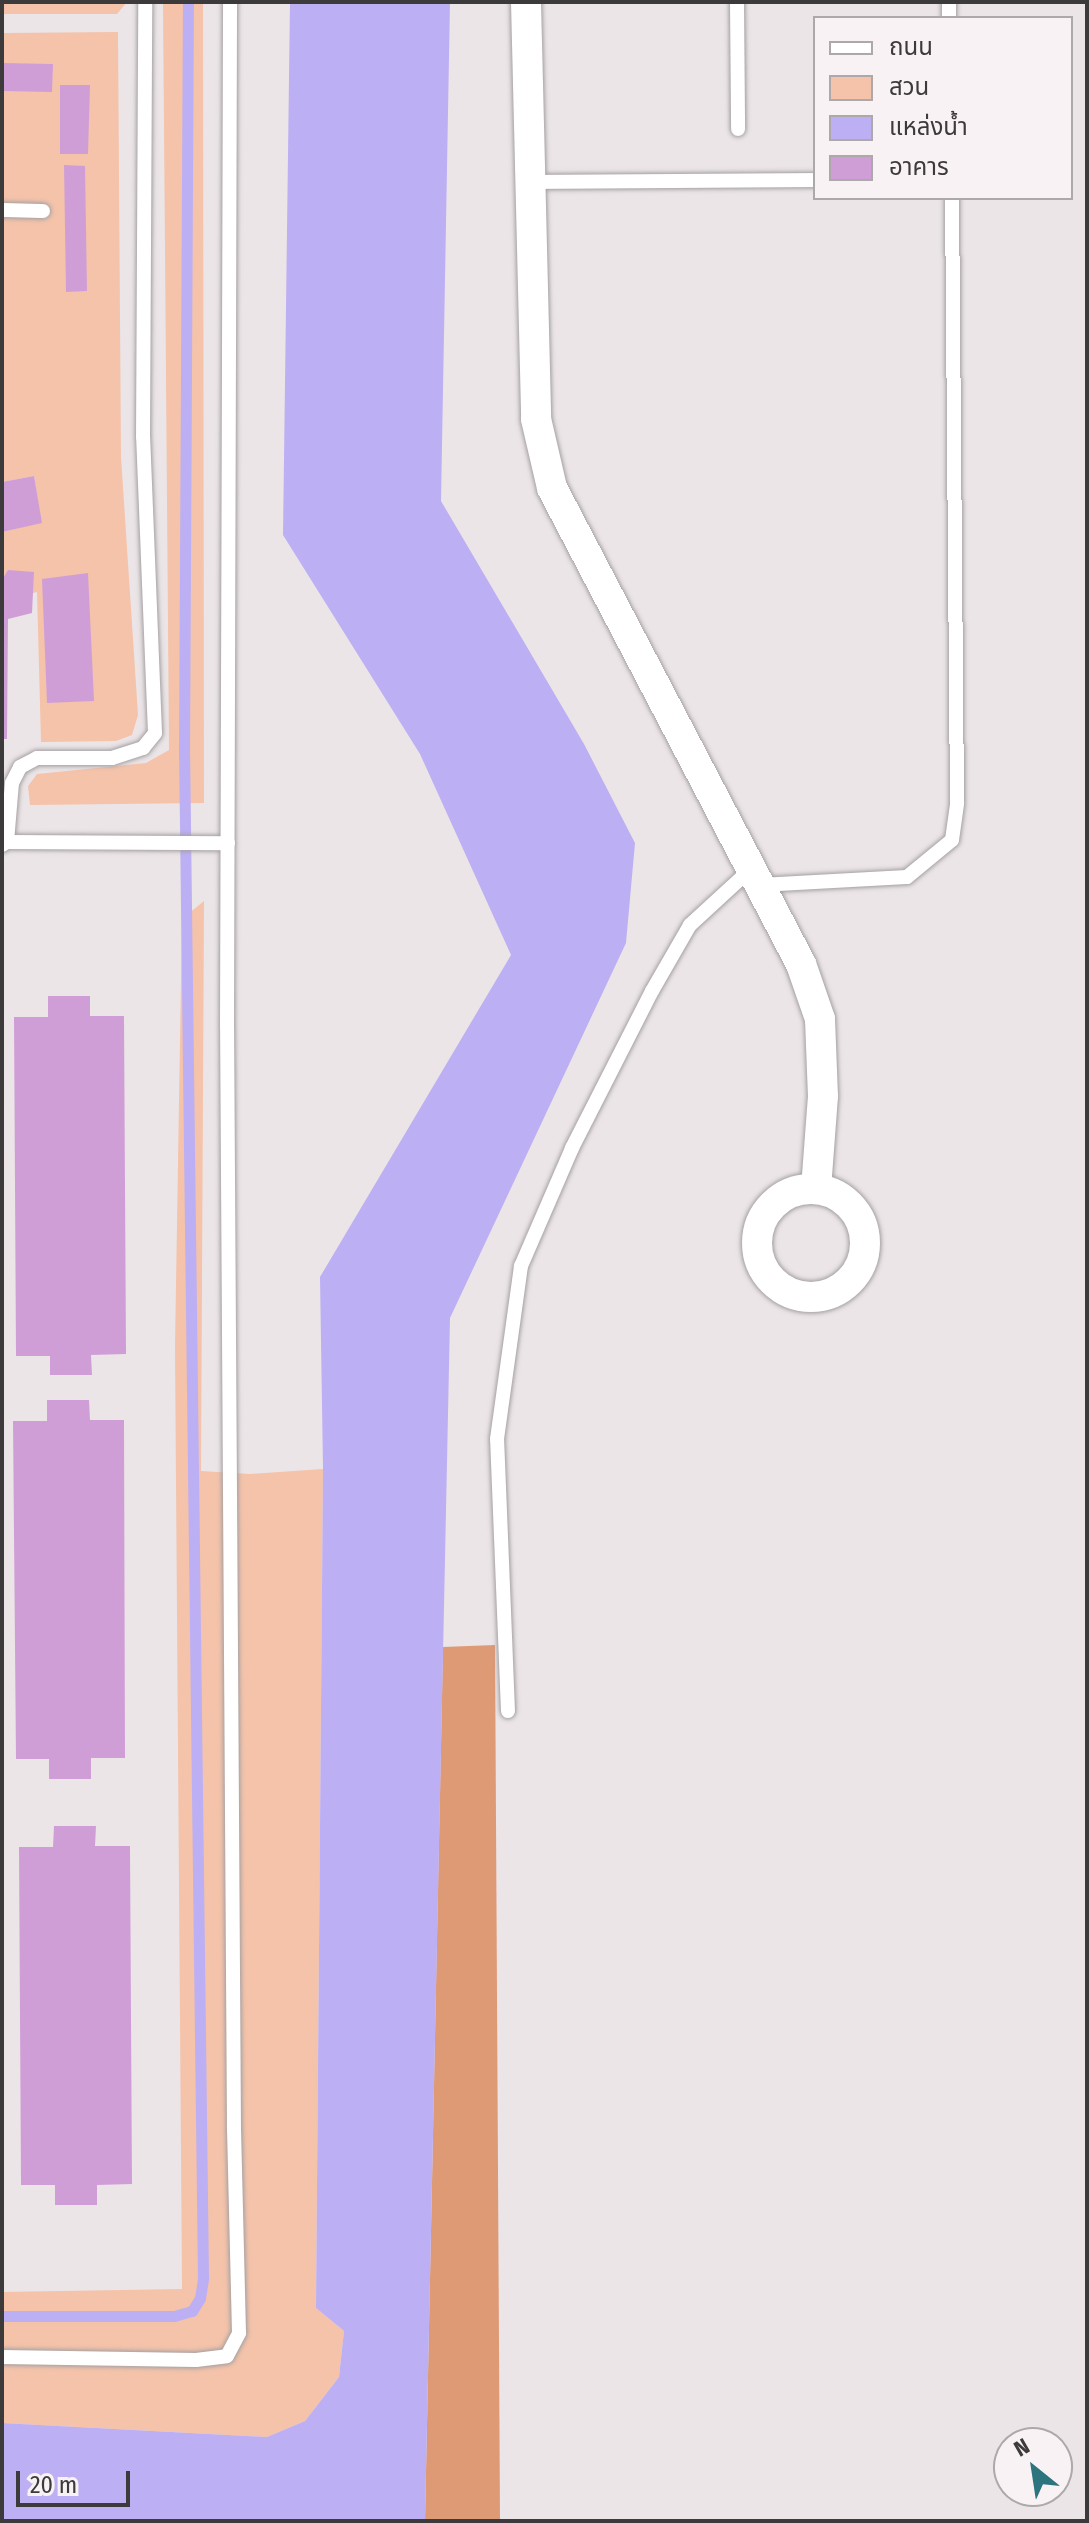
<!DOCTYPE html>
<meta charset="utf-8">
<style>
body{margin:0}
#map{position:relative;width:1089px;height:2523px;overflow:hidden;background:#ebe5e7;font-family:"Fira Sans Condensed","Noto Sans Thai",sans-serif}
div>[style]{position:absolute}
[style*='--x']{left:calc(var(--x)*1px);top:calc(var(--y)*1px);width:calc(var(--w)*1px);rotate:calc(var(--a)*1deg)}
.green>*{inset:0;background:#f4c3aa}
.forest>*{inset:0;background:#de9975}
.water>*{inset:0;background:#bdaff3}
.stream>*{height:11px;margin:-5.5px;padding:0 5.5px;transform-origin:5.5px;border-radius:5.5px;background:#bdaff3}
.building>*{inset:0;background:#d09ed7}
.roads{filter:drop-shadow(0 0 2px #a5a0a2) drop-shadow(0 0 2px #a5a0a2)}
.service>*{height:14px;margin:-7px;padding:0 7px;transform-origin:7px;border-radius:7px;background:#fff}
.minor>*{height:30px;margin:-15px;padding:0 15px;transform-origin:15px;border-radius:15px;background:#fff}
.minor>.ring{margin:-15px;padding:0;box-sizing:content-box;background:none;border:30px solid #fff;border-radius:50%}
span{translate:-50% -50%;white-space:nowrap;text-align:center;line-height:1.15;-webkit-text-stroke:6px #f8f2f4;paint-order:stroke}
.frame{position:absolute;inset:0;border:4px solid #3d3a3b;pointer-events:none}
.legend{position:absolute;left:813px;top:16px;width:260px;height:184px;box-sizing:border-box;background:#f8f2f4;border:2px solid #ada8aa;margin:0;padding:10px 14px;list-style:none;font-size:24px;color:#3d3a3b}
.legend li{display:flex;align-items:center;gap:16px;height:40px}
.legend b{width:40px;border:2px solid #ada8aa}
.north{position:absolute;left:993px;top:2427px;width:80px;height:80px;box-sizing:border-box;background:#f8f2f4;border:2px solid #ada8aa;border-radius:50%;rotate:330deg;font-size:22px;font-weight:700;line-height:32px;text-align:center;color:#3d3a3b}
.north::after{content:'';display:block;margin:auto;width:28px;height:36px;background:#2c747e;clip-path:polygon(50% 0,100% 100%,50% 72%,0 100%)}
.scale{position:absolute;left:16px;top:2471px;width:114px;height:36px;box-sizing:border-box;border:4px solid #3d3a3b;border-top:0;padding-left:10px;font-size:24px;line-height:28px;white-space:nowrap;color:#3d3a3b;-webkit-text-stroke:6px #f8f2f4;paint-order:stroke}
</style>
<div id="map">
<div class="green">
<div style="clip-path:polygon(2px 2px,127px 2px,117px 14px,2px 14px)"></div>
<div style="clip-path:polygon(163px 2px,203px 2px,204px 803px,30px 805px,28px 786px,37px 774px,146px 763px,169px 750px)"></div>
<div style="clip-path:polygon(118px 32px,121px 457px,138px 715px,132px 735px,116px 741px,41px 742px,37px 592px,2px 601px,2px 532px,41px 522px,34px 476px,2px 482px,2px 33px)"></div>
<div style="clip-path:polygon(204px 901px,201px 1471px,250px 1474px,323px 1469px,316px 2308px,344px 2331px,339px 2377px,305px 2421px,267px 2437px,2px 2423px,2px 2292px,182px 2289px,175px 1346px,182px 919px)"></div>
</div>
<div class="forest">
<div style="clip-path:polygon(495px 1645px,500px 2521px,425px 2521px,443px 1647px)"></div>
</div>
<div class="water">
<div style="clip-path:polygon(290px 2px,450px 2px,441px 501px,584px 744px,635px 843px,626px 943px,450px 1318px,425px 2521px,2px 2521px,2px 2423px,267px 2437px,305px 2421px,339px 2377px,344px 2331px,316px 2308px,323px 1469px,320px 1277px,511px 955px,420px 754px,283px 535px)"></div>
</div>
<div class="stream">
<div style="--x:2;--y:2316;--w:172;--a:0"></div>
<div style="--x:174;--y:2316;--w:19;--a:-16"></div>
<div style="--x:192;--y:2311;--w:15;--a:-58"></div>
<div style="--x:200;--y:2298;--w:20;--a:-81"></div>
<div style="--x:203;--y:2278;--w:1523;--a:-90.71"></div>
<div style="--x:184;--y:755;--w:753;--a:-89.7"></div>
</div>
<div class="building">
<div style="clip-path:polygon(2px 63px,53px 64px,52px 92px,2px 91px)"></div>
<div style="clip-path:polygon(60px 85px,90px 85px,88px 154px,60px 154px)"></div>
<div style="clip-path:polygon(64px 165px,85px 166px,87px 291px,66px 292px)"></div>
<div style="clip-path:polygon(34px 476px,42px 523px,2px 532px,2px 482px)"></div>
<div style="clip-path:polygon(8px 570px,34px 572px,32px 613px,8px 619px,7px 739px,2px 739px,2px 580px)"></div>
<div style="clip-path:polygon(88px 573px,94px 701px,47px 703px,42px 579px)"></div>
<div style="clip-path:polygon(48px 996px,90px 996px,90px 1016px,124px 1016px,126px 1354px,91px 1355px,92px 1375px,50px 1375px,50px 1356px,16px 1356px,14px 1017px,48px 1017px)"></div>
<div style="clip-path:polygon(47px 1400px,89px 1400px,90px 1420px,124px 1420px,125px 1758px,91px 1758px,91px 1779px,49px 1779px,49px 1759px,16px 1759px,13px 1421px,47px 1421px)"></div>
<div style="clip-path:polygon(54px 1826px,96px 1826px,95px 1846px,130px 1846px,132px 2184px,97px 2185px,97px 2205px,55px 2205px,55px 2185px,21px 2185px,19px 1847px,53px 1847px)"></div>
</div>
<div class="roads">
<div class="service">
<div style="--x:737;--y:2;--w:127;--a:89.5"></div>
<div style="--x:949;--y:2;--w:16;--a:90"></div>
<div style="--x:533;--y:182;--w:282;--a:-0.4"></div>
<div style="--x:2;--y:210;--w:41;--a:1.4"></div>
<div style="--x:7;--y:842;--w:221;--a:0.3"></div>
<div style="--x:2;--y:845;--w:6;--a:-31"></div>
<div style="--x:7;--y:842;--w:59;--a:-85.2"></div>
<div style="--x:12;--y:783;--w:18;--a:-63"></div>
<div style="--x:20;--y:767;--w:19;--a:-28"></div>
<div style="--x:37;--y:758;--w:75;--a:0"></div>
<div style="--x:112;--y:758;--w:33;--a:-18"></div>
<div style="--x:143;--y:748;--w:19;--a:-51"></div>
<div style="--x:155;--y:733;--w:296;--a:-92.3"></div>
<div style="--x:143;--y:437;--w:435;--a:-89.7"></div>
<div style="--x:760;--y:885;--w:147;--a:-3.1"></div>
<div style="--x:907;--y:877;--w:58;--a:-39.4"></div>
<div style="--x:952;--y:840;--w:37;--a:-82"></div>
<div style="--x:957;--y:803;--w:605;--a:-90.47"></div>
<div style="--x:508;--y:1711;--w:272;--a:-92.3"></div>
<div style="--x:497;--y:1439;--w:175;--a:-82.1"></div>
<div style="--x:521;--y:1266;--w:129;--a:-66.6"></div>
<div style="--x:572;--y:1148;--w:176;--a:-63"></div>
<div style="--x:652;--y:991;--w:76;--a:-60.1"></div>
<div style="--x:690;--y:925;--w:83;--a:-42.6"></div>
<div style="--x:2;--y:2357;--w:194;--a:0.9"></div>
<div style="--x:196;--y:2360;--w:31;--a:-7"></div>
<div style="--x:227;--y:2356;--w:26;--a:-62"></div>
<div style="--x:239;--y:2333;--w:203;--a:-91.4"></div>
<div style="--x:234;--y:2130;--w:1104;--a:-90.36"></div>
<div style="--x:227;--y:1026;--w:1024;--a:-89.83"></div>
</div>
<div class="minor">
<div style="--x:526;--y:2;--w:417;--a:88.6"></div>
<div style="--x:536;--y:419;--w:71;--a:76.9"></div>
<div style="--x:552;--y:488;--w:537;--a:62.39"></div>
<div style="--x:801;--y:964;--w:58;--a:70.9"></div>
<div style="--x:820;--y:1019;--w:77;--a:87.8"></div>
<div style="--x:823;--y:1096;--w:93;--a:94.3"></div>
<div class="ring" style="left:757px;top:1189px;width:78px;height:78px"></div>
</div>
</div>
<div class="frame"></div>
<ul class="legend">
<li><b style="height:10px;background:#fff"></b>ถนน</li>
<li><b style="height:22px;background:#f4c3aa"></b>สวน</li>
<li><b style="height:22px;background:#bdaff3"></b>แหล่งน้ำ</li>
<li><b style="height:22px;background:#d09ed7"></b>อาคาร</li>
</ul>
<div class="north">N</div>
<div class="scale">20 m</div>
</div>
